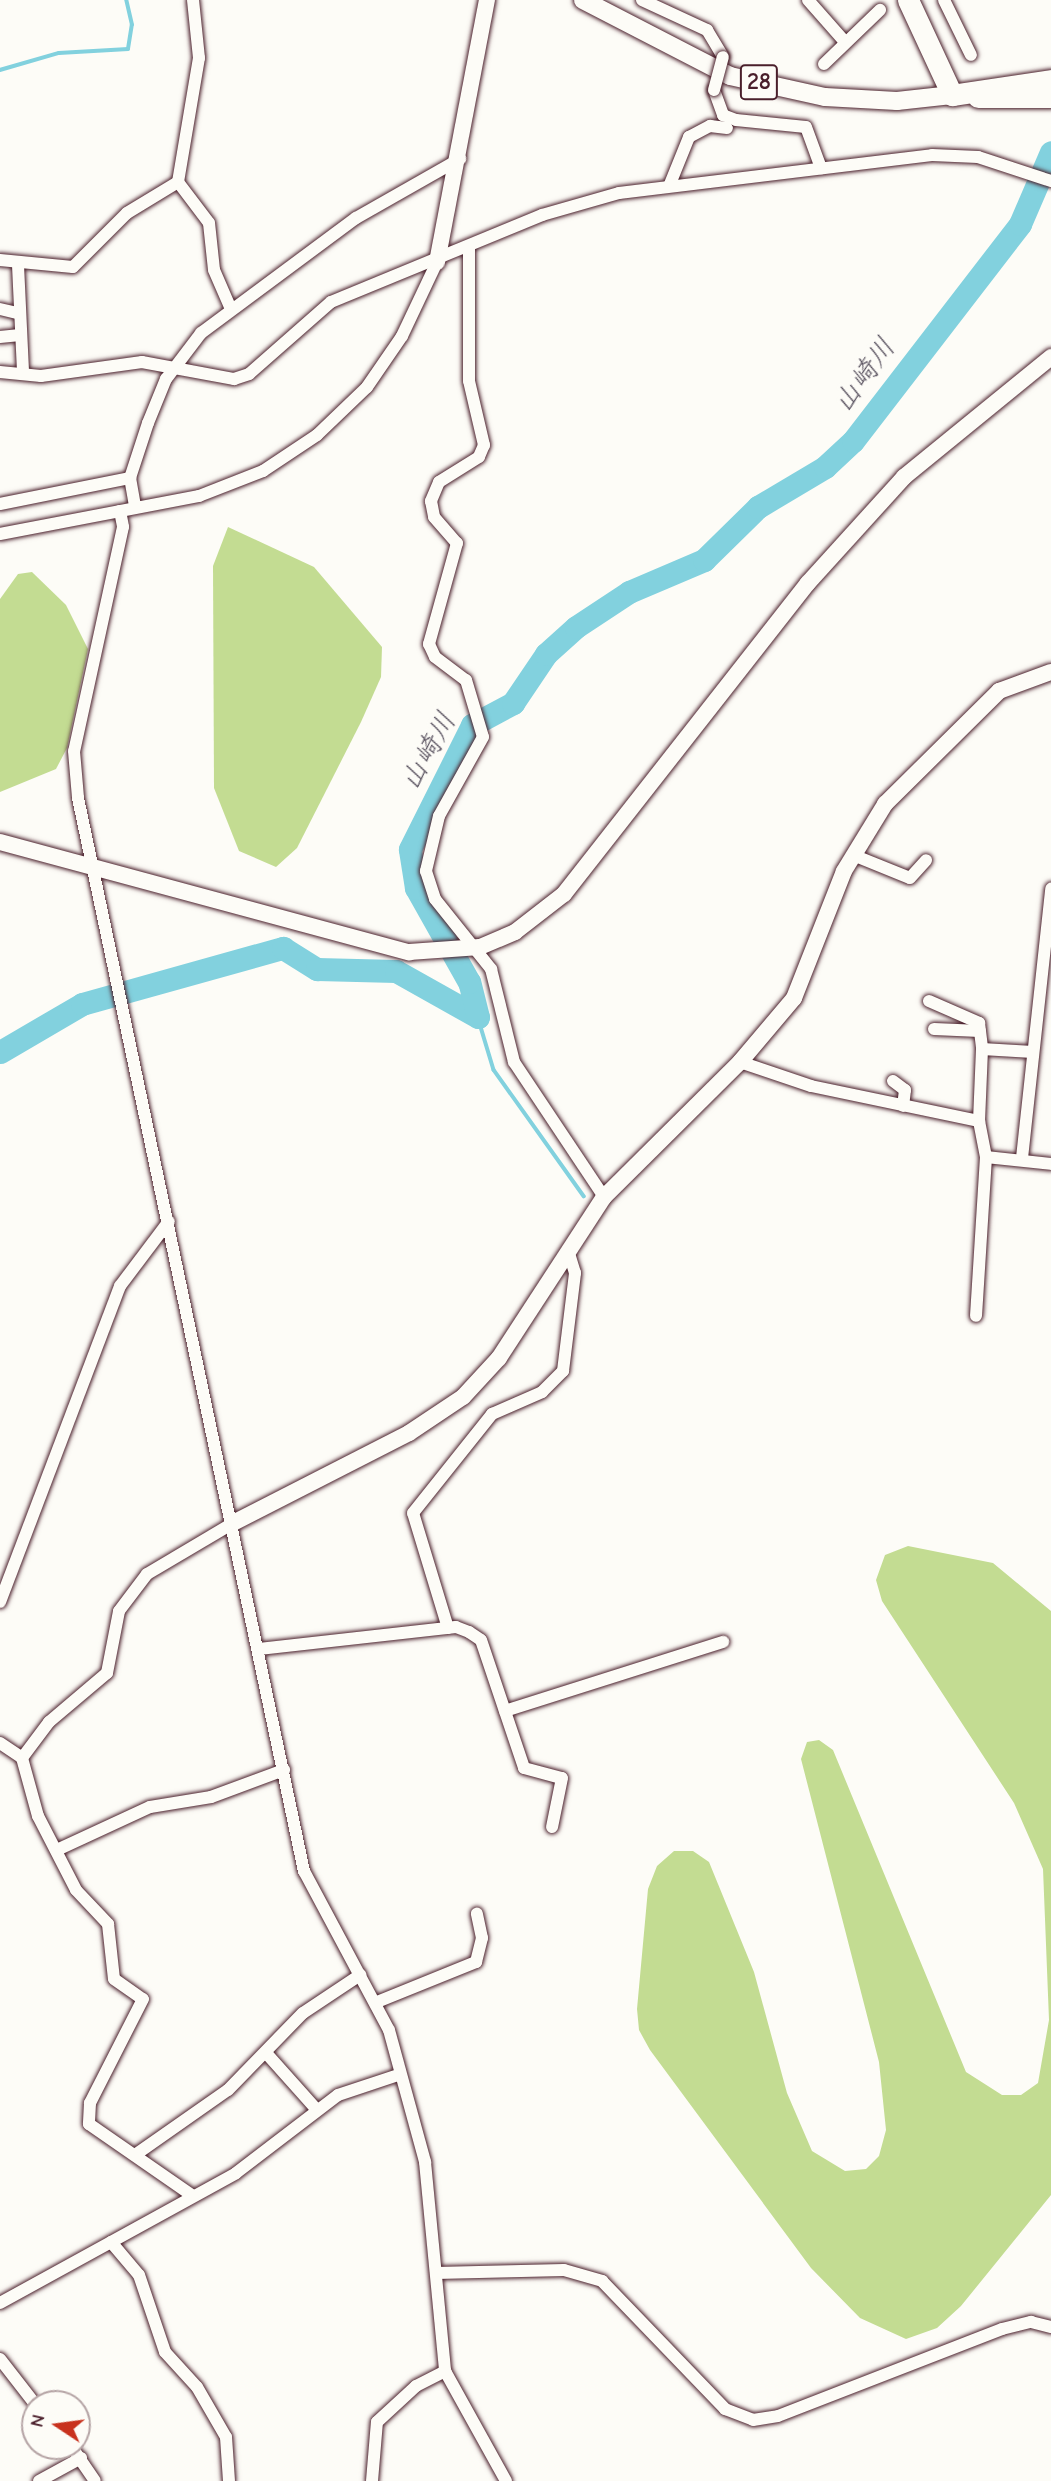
<!DOCTYPE html>
<meta charset="utf-8">
<style>
body{margin:0}
#map{position:relative;width:1051px;height:2481px;overflow:hidden;background:#fdfcf7;font-family:"Comic Neue","Klee One",sans-serif}
div>[style]{position:absolute}
[style*='--x']{left:calc(var(--x)*1px);top:calc(var(--y)*1px);width:calc(var(--w)*1px);rotate:calc(var(--a)*1deg)}
.green>*{inset:0;background:#c3dc92}
.stream>*{height:3.5px;margin:-1.75px;padding:0 1.75px;transform-origin:1.75px;border-radius:1.75px;background:#82d1de}
.river>*{height:23px;margin:-11.5px;padding:0 11.5px;transform-origin:11.5px;border-radius:11.5px;background:#82d1de}
.roads{filter:drop-shadow(0 0 2px #4a1f2b) drop-shadow(0 0 2px #4a1f2b)}
.street>*{height:12px;margin:-6px;padding:0 6px;transform-origin:6px;border-radius:6px;background:#fdfcf7}
.secondary>*{height:16px;margin:-8px;padding:0 8px;transform-origin:8px;border-radius:8px;background:#fdfcf7}
.primary>*{height:18px;margin:-9px;padding:0 9px;transform-origin:9px;border-radius:9px;background:#fdfcf7}
.highway>*{height:21px;margin:-10.5px;padding:0 10.5px;transform-origin:10.5px;border-radius:10.5px;background:#fdfcf7}
.bridges{filter:drop-shadow(0 0 2px #4a1f2b) drop-shadow(0 0 2px #4a1f2b)}
.street-bridge>*{height:12px;margin:-6px;padding:0 6px;transform-origin:6px;border-radius:6px;background:#fdfcf7}
span{translate:-50% -50%;white-space:nowrap;text-align:center;line-height:1.15;-webkit-text-stroke:7px #fdfcf7;paint-order:stroke}
.shield-label span{padding:2px 5px;background:#fdfcf7;border:2px solid;border-radius:5px;-webkit-text-stroke-width:0}
.shield-label{font-size:24px;color:#4a1f2b;font-weight:700}
.water-label{font-size:28px;color:#5b5461;font-style:italic}
.north{position:absolute;left:21px;top:2390px;width:70px;height:70px;box-sizing:border-box;background:#fdfcf7;border:2px solid #b5a4a5;border-radius:50%;rotate:283deg;font-size:19px;font-weight:700;line-height:28px;text-align:center;color:#4a1f2b}
.north::after{content:'';display:block;margin:auto;width:24px;height:32px;background:#c8321e;clip-path:polygon(50% 0,100% 100%,50% 72%,0 100%)}
</style>
<div id="map">
<div class="green">
<div style="clip-path:polygon(228px 527px,314px 567px,382px 647px,381px 677px,361px 722px,297px 848px,276px 867px,239px 851px,214px 788px,213px 566px)"></div>
<div style="clip-path:polygon(32px 572px,66px 605px,88px 649px,67px 748px,56px 769px,0 792px,0 599px,18px 574px)"></div>
<div style="clip-path:polygon(908px 1546px,993px 1563px,1051px 1611px,1051px 2195px,961px 2306px,937px 2328px,906px 2339px,860px 2318px,811px 2268px,650px 2050px,639px 2030px,637px 2009px,648px 1889px,657px 1866px,674px 1851px,693px 1851px,709px 1862px,754px 1972px,787px 2093px,812px 2151px,845px 2171px,866px 2169px,879px 2156px,886px 2130px,879px 2062px,801px 1759px,807px 1742px,819px 1740px,833px 1750px,966px 2072px,1002px 2095px,1021px 2095px,1038px 2083px,1049px 2020px,1043px 1869px,1014px 1803px,882px 1601px,876px 1580px,885px 1555px)"></div>
</div>
<div class="stream">
<div style="--x:0;--y:70;--w:61;--a:-16.1"></div>
<div style="--x:59;--y:53;--w:69;--a:-3.3"></div>
<div style="--x:128;--y:49;--w:24;--a:-81"></div>
<div style="--x:132;--y:25;--w:26;--a:-103"></div>
<div style="--x:478;--y:1017;--w:55;--a:73.2"></div>
<div style="--x:494;--y:1070;--w:155;--a:54.5"></div>
</div>
<div class="river">
<div style="--x:0;--y:1052;--w:95;--a:-30.3"></div>
<div style="--x:82;--y:1004;--w:209;--a:-15.6"></div>
<div style="--x:283;--y:948;--w:40;--a:32"></div>
<div style="--x:317;--y:969;--w:79;--a:1.5"></div>
<div style="--x:396;--y:971;--w:94;--a:29.3"></div>
<div style="--x:478;--y:1017;--w:36;--a:-104"></div>
<div style="--x:469;--y:982;--w:108;--a:-119.4"></div>
<div style="--x:416;--y:888;--w:39;--a:-99"></div>
<div style="--x:410;--y:849;--w:139;--a:-63.4"></div>
<div style="--x:472;--y:725;--w:47;--a:-28.2"></div>
<div style="--x:513;--y:703;--w:59;--a:-56"></div>
<div style="--x:546;--y:654;--w:40;--a:-42"></div>
<div style="--x:576;--y:627;--w:64;--a:-33.4"></div>
<div style="--x:629;--y:592;--w:82;--a:-23.1"></div>
<div style="--x:704;--y:560;--w:76;--a:-44.5"></div>
<div style="--x:758;--y:507;--w:78;--a:-30.8"></div>
<div style="--x:825;--y:467;--w:38;--a:-43"></div>
<div style="--x:853;--y:441;--w:274;--a:-52.4"></div>
<div style="--x:1020;--y:224;--w:78;--a:-66.7"></div>
</div>
<div class="roads">
<div class="street">
<div style="--x:642;--y:0;--w:72;--a:24.8"></div>
<div style="--x:707;--y:30;--w:31;--a:59"></div>
<div style="--x:808;--y:0;--w:56;--a:48.6"></div>
<div style="--x:944;--y:0;--w:61;--a:63.9"></div>
<div style="--x:824;--y:64;--w:78;--a:-44"></div>
<div style="--x:714;--y:90;--w:27;--a:70"></div>
<div style="--x:723;--y:115;--w:14;--a:21"></div>
<div style="--x:736;--y:120;--w:70;--a:5.7"></div>
<div style="--x:806;--y:127;--w:44;--a:69.9"></div>
<div style="--x:178;--y:182;--w:51;--a:52.9"></div>
<div style="--x:209;--y:223;--w:47;--a:83.9"></div>
<div style="--x:214;--y:270;--w:40;--a:66.6"></div>
<div style="--x:670;--y:184;--w:51;--a:-68"></div>
<div style="--x:689;--y:137;--w:24;--a:-28"></div>
<div style="--x:710;--y:126;--w:17;--a:7"></div>
<div style="--x:469;--y:247;--w:134;--a:90"></div>
<div style="--x:469;--y:381;--w:66;--a:76.8"></div>
<div style="--x:484;--y:445;--w:13;--a:113"></div>
<div style="--x:479;--y:457;--w:47;--a:148"></div>
<div style="--x:439;--y:482;--w:21;--a:113"></div>
<div style="--x:431;--y:501;--w:16;--a:79"></div>
<div style="--x:434;--y:517;--w:35;--a:49"></div>
<div style="--x:457;--y:543;--w:105;--a:105.5"></div>
<div style="--x:429;--y:644;--w:14;--a:65"></div>
<div style="--x:435;--y:657;--w:39;--a:37"></div>
<div style="--x:466;--y:680;--w:59;--a:73.4"></div>
<div style="--x:483;--y:737;--w:90;--a:119.1"></div>
<div style="--x:439;--y:816;--w:57;--a:103.3"></div>
<div style="--x:426;--y:871;--w:29;--a:72"></div>
<div style="--x:435;--y:899;--w:90;--a:51.3"></div>
<div style="--x:491;--y:969;--w:96;--a:76.1"></div>
<div style="--x:514;--y:1062;--w:162;--a:56.3"></div>
<div style="--x:0;--y:260;--w:73;--a:5.5"></div>
<div style="--x:73;--y:267;--w:76;--a:-45"></div>
<div style="--x:127;--y:213;--w:60;--a:-31.3"></div>
<div style="--x:178;--y:182;--w:126;--a:-80.4"></div>
<div style="--x:199;--y:58;--w:58;--a:-95.9"></div>
<div style="--x:18;--y:265;--w:108;--a:87.3"></div>
<div style="--x:0;--y:309;--w:18;--a:13"></div>
<div style="--x:0;--y:337;--w:20;--a:-6"></div>
<div style="--x:0;--y:372;--w:41;--a:5.6"></div>
<div style="--x:41;--y:376;--w:102;--a:-7.9"></div>
<div style="--x:142;--y:362;--w:94;--a:10.5"></div>
<div style="--x:234;--y:379;--w:16;--a:-18"></div>
<div style="--x:249;--y:374;--w:109;--a:-41.3"></div>
<div style="--x:331;--y:302;--w:228;--a:-22.4"></div>
<div style="--x:542;--y:215;--w:80;--a:-15.9"></div>
<div style="--x:619;--y:193;--w:315;--a:-6.9"></div>
<div style="--x:932;--y:155;--w:46;--a:2.5"></div>
<div style="--x:978;--y:157;--w:77;--a:18.2"></div>
<div style="--x:0;--y:504;--w:133;--a:-11.3"></div>
<div style="--x:135;--y:506;--w:28;--a:-100"></div>
<div style="--x:130;--y:478;--w:58;--a:-71.9"></div>
<div style="--x:148;--y:423;--w:48;--a:-67.8"></div>
<div style="--x:166;--y:379;--w:58;--a:-52.7"></div>
<div style="--x:201;--y:333;--w:193;--a:-36.6"></div>
<div style="--x:356;--y:218;--w:120;--a:-29.6"></div>
<div style="--x:120;--y:511;--w:16;--a:79"></div>
<div style="--x:123;--y:527;--w:229;--a:102.3"></div>
<div style="--x:74;--y:751;--w:47;--a:85.1"></div>
<div style="--x:78;--y:798;--w:1097;--a:78.11"></div>
<div style="--x:304;--y:1871;--w:180;--a:61.9"></div>
<div style="--x:389;--y:2030;--w:137;--a:74.7"></div>
<div style="--x:425;--y:2162;--w:210;--a:84.5"></div>
<div style="--x:445;--y:2371;--w:126;--a:61"></div>
<div style="--x:0;--y:534;--w:203;--a:-10.8"></div>
<div style="--x:199;--y:496;--w:69;--a:-21.3"></div>
<div style="--x:263;--y:471;--w:65;--a:-33.7"></div>
<div style="--x:317;--y:435;--w:69;--a:-43.8"></div>
<div style="--x:367;--y:387;--w:62;--a:-55.5"></div>
<div style="--x:402;--y:336;--w:82;--a:-64.7"></div>
<div style="--x:853;--y:855;--w:61;--a:22"></div>
<div style="--x:910;--y:878;--w:24;--a:-48"></div>
<div style="--x:929;--y:1001;--w:55;--a:23.7"></div>
<div style="--x:979;--y:1023;--w:26;--a:83"></div>
<div style="--x:934;--y:1029;--w:46;--a:2.5"></div>
<div style="--x:740;--y:1062;--w:75;--a:18.7"></div>
<div style="--x:811;--y:1086;--w:172;--a:11.8"></div>
<div style="--x:979;--y:1121;--w:37;--a:79"></div>
<div style="--x:986;--y:1157;--w:159;--a:93.6"></div>
<div style="--x:893;--y:1081;--w:15;--a:37"></div>
<div style="--x:905;--y:1090;--w:16;--a:97"></div>
<div style="--x:979;--y:1121;--w:72;--a:-87.6"></div>
<div style="--x:982;--y:1049;--w:51;--a:3.4"></div>
<div style="--x:986;--y:1157;--w:65;--a:6.1"></div>
<div style="--x:1022;--y:1158;--w:271;--a:-83.8"></div>
<div style="--x:0;--y:1602;--w:338;--a:-69.2"></div>
<div style="--x:120;--y:1286;--w:81;--a:-53"></div>
<div style="--x:448;--y:1628;--w:120;--a:-106.9"></div>
<div style="--x:413;--y:1513;--w:127;--a:-51.4"></div>
<div style="--x:492;--y:1414;--w:55;--a:-23.7"></div>
<div style="--x:542;--y:1392;--w:30;--a:-45"></div>
<div style="--x:563;--y:1371;--w:99;--a:-83"></div>
<div style="--x:575;--y:1273;--w:17;--a:-107"></div>
<div style="--x:259;--y:1649;--w:198;--a:-6.4"></div>
<div style="--x:456;--y:1627;--w:14;--a:21"></div>
<div style="--x:469;--y:1632;--w:14;--a:34"></div>
<div style="--x:481;--y:1640;--w:135;--a:71.4"></div>
<div style="--x:524;--y:1768;--w:39;--a:15"></div>
<div style="--x:562;--y:1778;--w:50;--a:101.5"></div>
<div style="--x:505;--y:1711;--w:229;--a:-17.6"></div>
<div style="--x:0;--y:1743;--w:27;--a:34"></div>
<div style="--x:22;--y:1758;--w:60;--a:74.6"></div>
<div style="--x:38;--y:1816;--w:83;--a:62.8"></div>
<div style="--x:76;--y:1890;--w:47;--a:46.7"></div>
<div style="--x:108;--y:1924;--w:55;--a:83.8"></div>
<div style="--x:114;--y:1979;--w:35;--a:35"></div>
<div style="--x:143;--y:1999;--w:117;--a:117"></div>
<div style="--x:90;--y:2103;--w:21;--a:93"></div>
<div style="--x:89;--y:2124;--w:126;--a:34.7"></div>
<div style="--x:22;--y:1758;--w:45;--a:-53.1"></div>
<div style="--x:49;--y:1722;--w:76;--a:-40.2"></div>
<div style="--x:107;--y:1673;--w:63;--a:-79"></div>
<div style="--x:119;--y:1611;--w:46;--a:-52.9"></div>
<div style="--x:147;--y:1574;--w:102;--a:-30.6"></div>
<div style="--x:59;--y:1849;--w:100;--a:-24.8"></div>
<div style="--x:150;--y:1807;--w:62;--a:-9.3"></div>
<div style="--x:211;--y:1797;--w:78;--a:-20.3"></div>
<div style="--x:377;--y:2002;--w:107;--a:-22"></div>
<div style="--x:476;--y:1962;--w:25;--a:-76"></div>
<div style="--x:482;--y:1938;--w:25;--a:-102"></div>
<div style="--x:267;--y:2054;--w:75;--a:48.2"></div>
<div style="--x:135;--y:2155;--w:113;--a:-35"></div>
<div style="--x:228;--y:2090;--w:107;--a:-45.8"></div>
<div style="--x:303;--y:2013;--w:69;--a:-33.7"></div>
<div style="--x:111;--y:2242;--w:43;--a:49.7"></div>
<div style="--x:139;--y:2275;--w:81;--a:71.3"></div>
<div style="--x:165;--y:2352;--w:47;--a:47.6"></div>
<div style="--x:197;--y:2387;--w:58;--a:59.9"></div>
<div style="--x:226;--y:2437;--w:44;--a:86.1"></div>
<div style="--x:436;--y:2273;--w:128;--a:-1.3"></div>
<div style="--x:564;--y:2270;--w:40;--a:16"></div>
<div style="--x:602;--y:2281;--w:178;--a:46.1"></div>
<div style="--x:725;--y:2409;--w:30;--a:21"></div>
<div style="--x:753;--y:2420;--w:25;--a:-9"></div>
<div style="--x:778;--y:2416;--w:240;--a:-21.2"></div>
<div style="--x:1002;--y:2329;--w:30;--a:-14"></div>
<div style="--x:1031;--y:2322;--w:21;--a:14"></div>
<div style="--x:0;--y:2303;--w:269;--a:-28.8"></div>
<div style="--x:236;--y:2173;--w:128;--a:-37.4"></div>
<div style="--x:338;--y:2095;--w:63;--a:-18.4"></div>
<div style="--x:0;--y:2359;--w:57;--a:52.1"></div>
<div style="--x:71;--y:2446;--w:42;--a:55.6"></div>
<div style="--x:39;--y:2481;--w:48;--a:-28.7"></div>
<div style="--x:372;--y:2481;--w:59;--a:-85.2"></div>
<div style="--x:377;--y:2422;--w:53;--a:-42.7"></div>
<div style="--x:416;--y:2386;--w:33;--a:-27"></div>
</div>
<div class="secondary">
<div style="--x:437;--y:262;--w:267;--a:-79.2"></div>
<div style="--x:0;--y:842;--w:424;--a:15.1"></div>
<div style="--x:409;--y:952;--w:71;--a:-4"></div>
<div style="--x:480;--y:947;--w:38;--a:-23"></div>
<div style="--x:515;--y:932;--w:62;--a:-37.8"></div>
<div style="--x:564;--y:894;--w:395;--a:-51.9"></div>
<div style="--x:808;--y:583;--w:143;--a:-47.8"></div>
<div style="--x:904;--y:477;--w:190;--a:-39.2"></div>
<div style="--x:235;--y:1522;--w:195;--a:-27.1"></div>
<div style="--x:409;--y:1433;--w:65;--a:-33.7"></div>
<div style="--x:463;--y:1397;--w:53;--a:-47.3"></div>
<div style="--x:499;--y:1358;--w:192;--a:-56.9"></div>
<div style="--x:604;--y:1197;--w:192;--a:-44.8"></div>
<div style="--x:740;--y:1062;--w:84;--a:-49.8"></div>
<div style="--x:794;--y:998;--w:136;--a:-68.5"></div>
<div style="--x:844;--y:871;--w:79;--a:-58.5"></div>
<div style="--x:885;--y:804;--w:161;--a:-44.7"></div>
<div style="--x:999;--y:691;--w:55;--a:-20.1"></div>
</div>
<div class="primary">
<div style="--x:583;--y:0;--w:165;--a:27.3"></div>
<div style="--x:730;--y:76;--w:97;--a:12.5"></div>
<div style="--x:825;--y:97;--w:72;--a:3.2"></div>
<div style="--x:897;--y:101;--w:55;--a:-6.2"></div>
</div>
<div class="highway">
<div style="--x:908;--y:0;--w:105;--a:65.1"></div>
<div style="--x:952;--y:95;--w:100;--a:-8.6"></div>
<div style="--x:978;--y:97;--w:73;--a:0"></div>
</div>
</div>
<div class="bridges">
<div class="street-bridge">
<div style="--x:714;--y:90;--w:34;--a:-75"></div>
</div>
</div>
<div class="shield-label">
<span style="left:759px;top:82px">28</span>
</div>
<div class="water-label">
<span style="left:864px;top:375px;rotate:-54deg">山崎川</span>
<span style="left:428px;top:751px;rotate:-61deg">山崎川</span>
</div>
<div class="north">N</div>
</div>
